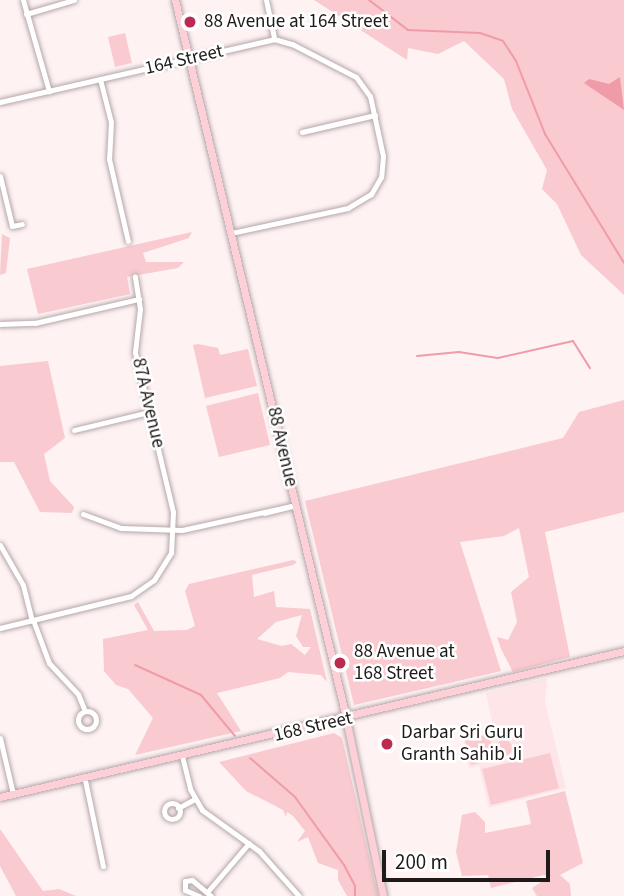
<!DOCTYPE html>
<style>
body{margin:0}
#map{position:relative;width:624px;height:896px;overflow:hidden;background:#fef2f3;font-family:"Source Sans 3",sans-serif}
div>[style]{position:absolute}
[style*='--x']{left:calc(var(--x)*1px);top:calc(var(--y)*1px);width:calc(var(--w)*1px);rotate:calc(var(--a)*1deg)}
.built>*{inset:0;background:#fde5e8}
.green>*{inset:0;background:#f9cacf}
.round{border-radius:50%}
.water>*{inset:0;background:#f09ca8}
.stream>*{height:2px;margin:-1px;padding:0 1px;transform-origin:1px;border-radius:1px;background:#f09ca8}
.roads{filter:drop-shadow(0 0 2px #b5a7a9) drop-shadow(0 0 2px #b5a7a9)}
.minor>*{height:5px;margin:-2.5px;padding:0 2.5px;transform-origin:2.5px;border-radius:2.5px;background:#fff}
.minor>.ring{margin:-2.5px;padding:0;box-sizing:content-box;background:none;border:5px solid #fff;border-radius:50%}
.major>*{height:7px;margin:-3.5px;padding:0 3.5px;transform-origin:3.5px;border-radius:3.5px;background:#fcd0d6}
.dots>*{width:19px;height:19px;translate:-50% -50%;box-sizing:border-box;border:4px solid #fff;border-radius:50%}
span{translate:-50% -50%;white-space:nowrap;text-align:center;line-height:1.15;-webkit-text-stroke:5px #fff;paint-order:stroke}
.poi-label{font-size:19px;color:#1f1a1a}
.left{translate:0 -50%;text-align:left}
.street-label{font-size:19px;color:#1f1a1a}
.scale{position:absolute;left:382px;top:850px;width:168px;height:32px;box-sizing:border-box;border:4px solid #1f1a1a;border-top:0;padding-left:9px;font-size:21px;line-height:24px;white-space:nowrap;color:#1f1a1a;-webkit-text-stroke:5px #fff;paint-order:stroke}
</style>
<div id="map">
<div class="built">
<div style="clip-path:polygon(547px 678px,545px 702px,566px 788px,489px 808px,479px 766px,469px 768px,463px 739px,494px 731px,486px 693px)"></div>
</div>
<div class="green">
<div style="clip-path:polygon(314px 0,624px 0,624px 295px,581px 255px,557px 204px,542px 189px,547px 170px,512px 109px,504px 79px,464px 41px,438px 54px,408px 48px,407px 60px)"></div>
<div style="clip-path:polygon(125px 33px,132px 63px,115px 67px,108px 37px)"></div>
<div style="clip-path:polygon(192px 232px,189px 238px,143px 253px,146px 262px,184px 262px,178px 268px,127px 277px,130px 294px,38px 314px,27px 269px)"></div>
<div style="clip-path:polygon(2px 234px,10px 238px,6px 273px,0 275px)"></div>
<div style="clip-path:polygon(198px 344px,218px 348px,220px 355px,248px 349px,257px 386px,205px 398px,193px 345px)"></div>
<div style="clip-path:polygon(48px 361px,65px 438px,44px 454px,50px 481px,74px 507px,72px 513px,40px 512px,14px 462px,0 462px,0 366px)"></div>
<div style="clip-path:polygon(258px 393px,270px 445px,219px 457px,206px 406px)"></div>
<div style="clip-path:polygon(624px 400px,624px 512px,545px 532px,570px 657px,513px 672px,501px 649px,497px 637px,508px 640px,517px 622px,511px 592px,529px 577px,519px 528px,504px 536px,460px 542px,501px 671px,354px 705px,305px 501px,563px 438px,579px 412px)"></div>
<div style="clip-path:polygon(evenodd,293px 560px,297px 562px,293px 565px,252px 575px,254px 597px,274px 591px,276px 607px,310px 609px,327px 682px,321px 675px,288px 672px,280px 678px,217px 693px,241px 731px,135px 755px,153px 718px,128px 689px,116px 685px,104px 671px,103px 639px,148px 630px,134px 605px,138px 602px,154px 631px,187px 630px,195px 626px,185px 591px,189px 584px,293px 560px,302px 615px,296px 636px,303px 647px,311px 647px,305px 655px,291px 644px,282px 646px,257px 639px,276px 622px,302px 615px)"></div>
<div style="clip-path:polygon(334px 733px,342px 738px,378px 896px,347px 896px,338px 880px,338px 870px,318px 863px,308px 837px,297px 842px,305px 831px,293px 816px,287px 812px,286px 817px,283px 810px,246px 791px,219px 762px)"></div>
<div style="clip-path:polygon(489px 734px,495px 759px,471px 765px,465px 740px)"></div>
<div class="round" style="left:496px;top:740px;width:16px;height:16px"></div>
<div style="clip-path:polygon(550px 753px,559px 788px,491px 805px,482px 769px)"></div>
<div style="clip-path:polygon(565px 791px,583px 863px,560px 875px,570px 884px,571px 896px,537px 896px,532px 888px,549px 877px,544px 875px,491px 888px,488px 875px,462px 876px,456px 852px,462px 815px,475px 812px,485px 822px,485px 833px,531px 824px,526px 801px)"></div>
<div style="clip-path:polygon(0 829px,43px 891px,59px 889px,76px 896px,16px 896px,0 866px)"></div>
</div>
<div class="water">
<div style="clip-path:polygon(620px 77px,624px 110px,584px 83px,589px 79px,609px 84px)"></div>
</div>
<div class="stream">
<div style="--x:369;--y:0;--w:49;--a:37.6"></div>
<div style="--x:408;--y:30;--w:72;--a:2.4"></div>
<div style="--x:480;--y:33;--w:24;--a:19"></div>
<div style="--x:503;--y:41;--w:24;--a:57"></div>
<div style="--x:516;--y:61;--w:79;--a:68.3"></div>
<div style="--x:545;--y:134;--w:151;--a:58.5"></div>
<div style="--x:417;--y:356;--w:42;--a:-5.4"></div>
<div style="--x:459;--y:352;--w:39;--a:9"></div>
<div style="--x:498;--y:358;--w:77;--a:-12.8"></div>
<div style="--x:573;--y:341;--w:32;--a:58"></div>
<div style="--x:135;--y:665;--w:72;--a:24.4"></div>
<div style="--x:201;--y:695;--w:53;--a:50.3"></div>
<div style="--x:250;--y:758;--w:60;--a:40.9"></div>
<div style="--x:295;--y:797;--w:84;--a:54.2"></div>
<div style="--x:344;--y:865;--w:24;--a:62"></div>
<div style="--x:355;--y:886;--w:10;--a:90"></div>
</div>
<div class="roads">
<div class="minor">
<div style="--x:23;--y:0;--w:95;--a:74.1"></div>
<div style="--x:266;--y:0;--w:40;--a:78"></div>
<div style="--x:26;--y:14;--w:50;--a:-16.3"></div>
<div style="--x:100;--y:79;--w:44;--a:75.7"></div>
<div style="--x:111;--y:122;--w:37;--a:93"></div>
<div style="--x:109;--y:159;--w:84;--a:77"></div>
<div style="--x:0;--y:102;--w:281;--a:-12.9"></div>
<div style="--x:274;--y:39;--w:19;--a:16"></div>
<div style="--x:292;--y:44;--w:72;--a:27.3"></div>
<div style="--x:356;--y:77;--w:24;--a:54"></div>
<div style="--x:370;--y:96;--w:61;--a:77.8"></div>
<div style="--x:383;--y:156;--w:21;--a:95"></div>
<div style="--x:381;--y:177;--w:20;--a:120"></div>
<div style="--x:371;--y:194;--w:27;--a:149"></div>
<div style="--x:348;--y:208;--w:120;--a:167.9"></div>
<div style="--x:302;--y:132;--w:75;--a:-13.1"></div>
<div style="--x:0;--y:176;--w:51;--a:76.5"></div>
<div style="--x:12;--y:226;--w:10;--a:-11"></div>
<div style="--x:0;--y:324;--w:35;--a:-2"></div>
<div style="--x:35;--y:323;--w:107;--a:-13"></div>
<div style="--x:74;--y:430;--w:77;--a:-13.5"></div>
<div style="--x:264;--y:513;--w:29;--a:-14"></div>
<div style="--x:83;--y:514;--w:40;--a:20.2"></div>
<div style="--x:121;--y:528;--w:61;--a:1.9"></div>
<div style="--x:182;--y:530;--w:117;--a:-12.4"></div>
<div style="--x:0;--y:545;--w:46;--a:60.1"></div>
<div style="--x:23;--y:585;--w:37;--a:76"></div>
<div style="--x:33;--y:620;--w:46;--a:69.6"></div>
<div style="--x:49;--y:663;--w:42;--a:46.9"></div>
<div style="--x:78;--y:694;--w:18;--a:68"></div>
<div style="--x:0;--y:628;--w:135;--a:-13.7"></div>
<div style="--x:131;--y:596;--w:28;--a:-35"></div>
<div style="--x:154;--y:580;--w:32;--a:-58"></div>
<div style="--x:171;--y:553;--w:41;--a:-87.2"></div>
<div style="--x:173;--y:512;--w:164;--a:-103.4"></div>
<div style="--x:135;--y:352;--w:43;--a:-83.4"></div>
<div style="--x:140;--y:309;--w:33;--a:-99"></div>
<div class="ring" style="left:78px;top:711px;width:13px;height:13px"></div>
<div style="--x:0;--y:738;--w:57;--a:76.9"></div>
<div style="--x:182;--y:756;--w:34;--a:76"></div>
<div style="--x:190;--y:789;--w:24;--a:60"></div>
<div style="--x:202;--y:810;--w:70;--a:35.7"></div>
<div style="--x:259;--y:851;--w:60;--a:48.4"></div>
<div style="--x:85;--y:780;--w:88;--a:78.2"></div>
<div class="ring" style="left:164px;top:803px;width:11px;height:11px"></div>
<div style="--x:178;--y:808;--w:19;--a:-28"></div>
<div style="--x:208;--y:891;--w:63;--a:-49.5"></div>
<div style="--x:199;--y:896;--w:15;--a:-157"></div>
<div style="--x:185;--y:890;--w:9;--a:-90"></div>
<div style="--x:185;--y:881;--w:7;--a:-8"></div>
<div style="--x:192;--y:880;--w:25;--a:40"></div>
</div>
<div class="major">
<div style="--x:175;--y:0;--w:729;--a:76.59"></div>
<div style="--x:344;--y:709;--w:191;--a:78.2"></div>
<div style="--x:0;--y:797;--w:641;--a:-13.17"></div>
</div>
</div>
<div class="dots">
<div style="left:190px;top:22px;background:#bb2a51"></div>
<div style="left:340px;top:663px;background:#bb2a51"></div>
<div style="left:387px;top:744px;background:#bb2a51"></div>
</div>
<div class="poi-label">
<span class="left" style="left:204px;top:22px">88 Avenue at 164 Street</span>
<span class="left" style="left:354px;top:663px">88 Avenue at<br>168 Street</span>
<span class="left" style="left:401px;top:744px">Darbar Sri Guru<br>Granth Sahib Ji</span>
</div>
<div class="street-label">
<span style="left:184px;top:60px;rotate:-13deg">164 Street</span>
<span style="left:148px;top:403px;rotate:77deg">87A Avenue</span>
<span style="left:282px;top:447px;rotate:77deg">88 Avenue</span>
<span style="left:313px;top:727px;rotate:-13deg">168 Street</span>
</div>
<div class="scale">200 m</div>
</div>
